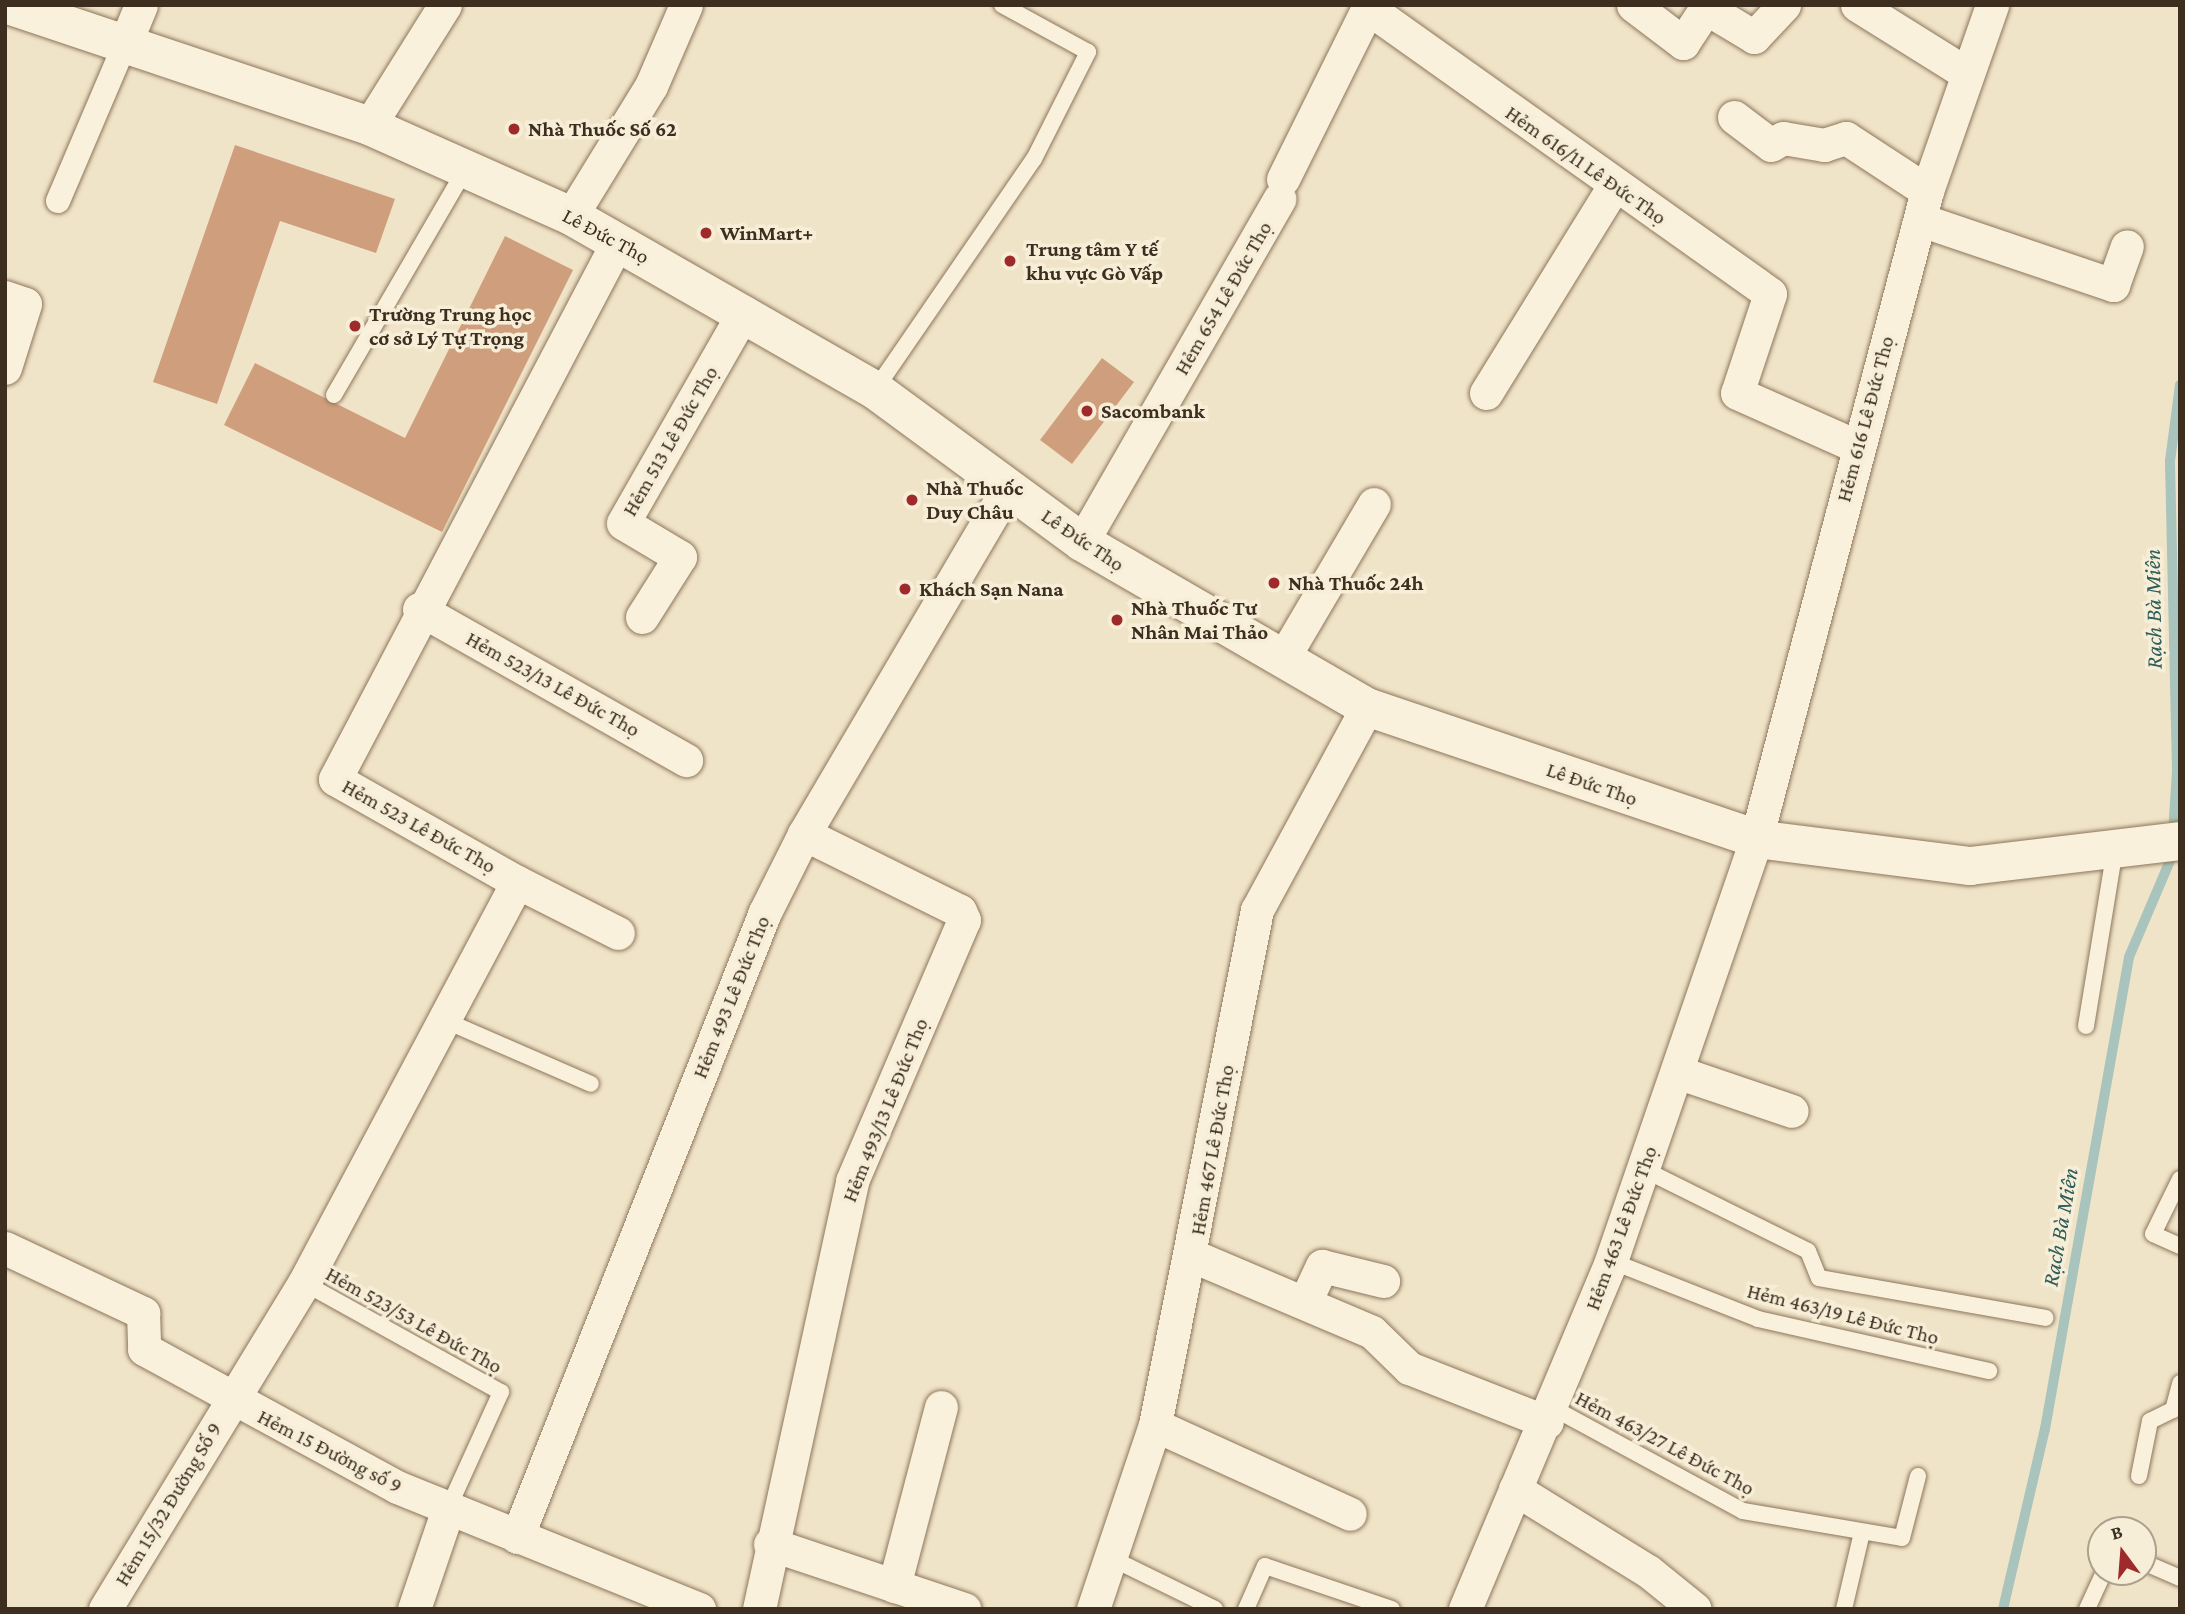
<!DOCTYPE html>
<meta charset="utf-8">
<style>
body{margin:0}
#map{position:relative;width:2185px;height:1614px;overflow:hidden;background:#f0e4c8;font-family:"Crimson Pro",serif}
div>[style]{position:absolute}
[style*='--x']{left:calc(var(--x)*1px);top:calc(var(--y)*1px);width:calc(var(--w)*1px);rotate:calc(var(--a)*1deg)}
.stream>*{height:10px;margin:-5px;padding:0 5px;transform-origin:5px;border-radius:5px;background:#a9c4bc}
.building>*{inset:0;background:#cf9f7d}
.roads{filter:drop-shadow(0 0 2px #8d765c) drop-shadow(0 0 2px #8d765c)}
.service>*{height:16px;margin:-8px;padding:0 8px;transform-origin:8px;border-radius:8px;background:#faf1dc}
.pedestrian>*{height:24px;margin:-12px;padding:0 12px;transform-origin:12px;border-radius:12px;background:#faf1dc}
.minor>*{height:33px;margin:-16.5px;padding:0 16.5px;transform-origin:16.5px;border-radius:16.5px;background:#faf1dc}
.secondary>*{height:38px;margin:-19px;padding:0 19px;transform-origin:19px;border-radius:19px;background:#faf1dc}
.dots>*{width:19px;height:19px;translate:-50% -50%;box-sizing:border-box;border:4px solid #f7eed8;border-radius:50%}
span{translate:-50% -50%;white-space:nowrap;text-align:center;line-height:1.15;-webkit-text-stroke:7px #f7eed8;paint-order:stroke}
.poi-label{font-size:21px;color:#3d2e20;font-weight:700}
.left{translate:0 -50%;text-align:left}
.street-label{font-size:21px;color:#3d2e20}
.water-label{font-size:23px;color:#2f5d5a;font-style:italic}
.frame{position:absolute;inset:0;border:7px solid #3d2e20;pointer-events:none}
.north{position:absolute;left:2087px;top:1516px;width:70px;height:70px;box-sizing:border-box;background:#f7eed8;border:2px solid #ada18e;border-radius:50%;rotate:344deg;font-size:19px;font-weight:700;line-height:28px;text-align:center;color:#3d2e20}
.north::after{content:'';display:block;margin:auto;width:24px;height:32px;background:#9e2a2b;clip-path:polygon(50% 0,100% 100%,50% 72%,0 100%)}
</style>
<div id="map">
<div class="stream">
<div style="--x:2173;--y:833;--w:62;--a:-86.3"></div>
<div style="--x:2177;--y:771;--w:310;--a:-91.3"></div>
<div style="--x:2170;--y:461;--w:77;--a:-82.5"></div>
<div style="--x:2003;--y:1609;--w:185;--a:-76.9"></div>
<div style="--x:2045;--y:1429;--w:479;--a:-79.9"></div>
<div style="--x:2129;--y:957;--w:110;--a:-66.9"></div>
</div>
<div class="building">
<div style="clip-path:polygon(235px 145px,395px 199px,376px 253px,280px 221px,217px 404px,153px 382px)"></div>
<div style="clip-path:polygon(505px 236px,573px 270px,442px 532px,224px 425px,255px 363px,405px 438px)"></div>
<div style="clip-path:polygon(1102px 358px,1134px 382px,1072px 464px,1040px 440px)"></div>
</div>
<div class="roads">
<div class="service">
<div style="--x:875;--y:390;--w:280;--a:-55.5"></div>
<div style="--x:1034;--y:159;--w:120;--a:-63.2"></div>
<div style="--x:1088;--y:52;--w:98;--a:-151.3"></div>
<div style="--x:334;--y:395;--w:263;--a:-59.8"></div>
<div style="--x:444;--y:1020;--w:160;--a:23.5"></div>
<div style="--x:2086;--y:1026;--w:179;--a:-80.7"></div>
<div style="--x:1643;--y:1169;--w:184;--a:26.4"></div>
<div style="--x:1808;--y:1251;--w:29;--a:68"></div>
<div style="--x:1819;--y:1278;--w:230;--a:10"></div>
<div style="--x:2180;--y:1179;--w:61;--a:116.1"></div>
<div style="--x:2153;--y:1234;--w:30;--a:24"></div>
<div style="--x:1611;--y:1261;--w:158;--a:21.5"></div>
<div style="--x:1758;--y:1319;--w:237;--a:12.7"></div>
<div style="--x:304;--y:1283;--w:225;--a:29"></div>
<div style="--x:501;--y:1392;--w:128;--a:114.4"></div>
<div style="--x:1553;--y:1408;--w:216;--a:28.5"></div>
<div style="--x:1743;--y:1511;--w:161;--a:9.6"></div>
<div style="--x:1902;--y:1538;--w:64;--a:-75.5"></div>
<div style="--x:2139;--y:1476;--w:56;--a:-78.7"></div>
<div style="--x:2150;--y:1421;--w:25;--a:-26"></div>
<div style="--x:2173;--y:1410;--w:28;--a:-75"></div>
<div style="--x:1109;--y:1557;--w:118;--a:26.1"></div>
<div style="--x:2143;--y:1562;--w:40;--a:23.4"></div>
<div style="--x:1246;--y:1609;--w:47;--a:-66.2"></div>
<div style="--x:1265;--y:1566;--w:134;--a:18.7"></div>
<div style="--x:1844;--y:1609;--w:79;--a:-76.8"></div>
<div style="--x:2087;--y:1609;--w:41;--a:-65.3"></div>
</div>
<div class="pedestrian">
<div style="--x:58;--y:201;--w:171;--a:-66.9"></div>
</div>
<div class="minor">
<div style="--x:1633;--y:5;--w:63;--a:37.2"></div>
<div style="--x:1683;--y:43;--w:42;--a:-56.7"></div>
<div style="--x:1706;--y:8;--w:56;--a:31.1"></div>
<div style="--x:1754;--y:37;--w:44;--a:-46.8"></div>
<div style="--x:1857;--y:5;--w:128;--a:32"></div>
<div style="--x:125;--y:44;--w:42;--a:-67.7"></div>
<div style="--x:1734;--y:117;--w:46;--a:37.1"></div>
<div style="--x:1771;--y:145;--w:14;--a:-30"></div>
<div style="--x:1783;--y:138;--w:42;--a:9.7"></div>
<div style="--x:1824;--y:145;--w:23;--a:-18"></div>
<div style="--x:1846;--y:138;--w:97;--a:33.2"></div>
<div style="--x:369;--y:126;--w:143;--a:-57.9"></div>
<div style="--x:1283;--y:179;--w:191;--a:-63.6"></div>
<div style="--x:1368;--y:8;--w:493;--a:35.4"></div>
<div style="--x:1770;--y:294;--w:104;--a:108.4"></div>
<div style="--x:1737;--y:393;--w:130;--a:24"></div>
<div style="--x:571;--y:216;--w:153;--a:-58.4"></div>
<div style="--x:651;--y:86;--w:88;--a:-66.6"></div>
<div style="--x:1921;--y:220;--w:203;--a:18.7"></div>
<div style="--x:2113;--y:285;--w:41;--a:-70.3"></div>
<div style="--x:5;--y:297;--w:21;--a:19"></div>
<div style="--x:25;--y:304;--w:67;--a:107.4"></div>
<div style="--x:1486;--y:393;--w:242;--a:-58.3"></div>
<div style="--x:1082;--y:542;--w:396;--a:-60.1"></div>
<div style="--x:419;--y:609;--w:307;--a:29.5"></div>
<div style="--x:642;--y:617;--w:71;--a:-57.7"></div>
<div style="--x:680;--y:557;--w:66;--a:-149.2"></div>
<div style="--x:623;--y:523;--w:243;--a:-60.2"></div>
<div style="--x:1282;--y:660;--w:181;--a:-59.5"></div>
<div style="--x:517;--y:882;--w:113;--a:26.8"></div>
<div style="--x:1677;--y:1072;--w:121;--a:18.7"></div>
<div style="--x:5;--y:1248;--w:153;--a:25.2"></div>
<div style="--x:143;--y:1313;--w:36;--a:88"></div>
<div style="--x:144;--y:1349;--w:288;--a:28.6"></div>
<div style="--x:397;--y:1487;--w:326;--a:22"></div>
<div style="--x:1193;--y:1256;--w:194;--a:23"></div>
<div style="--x:1372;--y:1332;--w:52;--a:44.2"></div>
<div style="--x:1409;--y:1368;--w:148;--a:21.4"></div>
<div style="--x:1305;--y:1302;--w:40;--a:-65"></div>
<div style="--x:1322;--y:1266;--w:63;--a:13.8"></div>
<div style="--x:1155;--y:1425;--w:214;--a:24.5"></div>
<div style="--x:1515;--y:1489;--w:156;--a:31.7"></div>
<div style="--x:1648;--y:1571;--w:60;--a:39"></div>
<div style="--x:517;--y:1537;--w:672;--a:-68.36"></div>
<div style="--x:765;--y:912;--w:87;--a:-63.4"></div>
<div style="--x:804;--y:834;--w:402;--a:-59.5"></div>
<div style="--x:770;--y:1544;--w:205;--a:18.5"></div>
<div style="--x:894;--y:1586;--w:185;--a:-75.3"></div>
<div style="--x:105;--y:1609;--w:382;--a:-58.6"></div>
<div style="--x:304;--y:1283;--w:454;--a:-62"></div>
<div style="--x:517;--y:882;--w:209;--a:-150.5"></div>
<div style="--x:335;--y:779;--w:608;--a:-62.25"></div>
<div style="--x:414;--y:1609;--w:106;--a:-71.2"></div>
<div style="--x:759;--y:1609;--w:438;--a:-77.7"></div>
<div style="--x:852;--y:1181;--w:284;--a:-66.8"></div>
<div style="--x:964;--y:920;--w:10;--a:-114"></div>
<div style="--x:960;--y:911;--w:174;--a:-153.7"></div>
<div style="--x:1093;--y:1609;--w:194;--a:-71.4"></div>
<div style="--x:1155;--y:1425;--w:525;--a:-78.8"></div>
<div style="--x:1257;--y:910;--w:231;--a:-61.5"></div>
<div style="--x:1465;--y:1609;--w:377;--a:-67.2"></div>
<div style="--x:1611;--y:1261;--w:446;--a:-71"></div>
<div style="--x:1756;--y:839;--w:670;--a:-75.22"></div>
<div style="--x:1927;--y:191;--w:197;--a:-70.7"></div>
</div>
<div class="secondary">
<div style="--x:8;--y:5;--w:381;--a:18.5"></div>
<div style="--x:369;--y:126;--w:221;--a:24"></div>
<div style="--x:571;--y:216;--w:350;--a:29.8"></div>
<div style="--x:875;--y:390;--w:257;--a:36.3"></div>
<div style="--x:1082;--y:542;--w:329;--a:30.1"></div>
<div style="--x:1367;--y:707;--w:411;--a:18.7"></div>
<div style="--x:1756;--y:839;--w:216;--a:7.2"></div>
<div style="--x:1970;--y:866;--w:211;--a:-6.8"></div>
</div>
</div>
<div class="dots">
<div style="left:514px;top:129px;background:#9e2a2b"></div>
<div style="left:706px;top:233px;background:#9e2a2b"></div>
<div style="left:1010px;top:261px;background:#9e2a2b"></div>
<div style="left:355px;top:326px;background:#9e2a2b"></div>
<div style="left:1087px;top:411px;background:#9e2a2b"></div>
<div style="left:912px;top:500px;background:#9e2a2b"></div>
<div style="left:1274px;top:583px;background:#9e2a2b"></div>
<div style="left:905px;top:589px;background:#9e2a2b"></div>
<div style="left:1117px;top:620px;background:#9e2a2b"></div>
</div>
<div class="poi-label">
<span class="left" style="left:528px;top:129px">Nhà Thuốc Số 62</span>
<span class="left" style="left:720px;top:233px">WinMart+</span>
<span class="left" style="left:1026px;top:261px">Trung tâm Y tế<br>khu vực Gò Vấp</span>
<span class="left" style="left:369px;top:326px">Trường Trung học<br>cơ sở Lý Tự Trọng</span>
<span class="left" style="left:1101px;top:411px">Sacombank</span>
<span class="left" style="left:926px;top:500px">Nhà Thuốc<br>Duy Châu</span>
<span class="left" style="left:1288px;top:583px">Nhà Thuốc 24h</span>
<span class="left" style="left:919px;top:589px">Khách Sạn Nana</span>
<span class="left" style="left:1131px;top:620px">Nhà Thuốc Tư<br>Nhân Mai Thảo</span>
</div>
<div class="street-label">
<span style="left:1586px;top:165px;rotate:35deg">Hẻm 616/11 Lê Đức Thọ</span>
<span style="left:606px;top:236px;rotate:28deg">Lê Đức Thọ</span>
<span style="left:1223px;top:298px;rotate:-60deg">Hẻm 654 Lê Đức Thọ</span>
<span style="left:1865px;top:419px;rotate:-75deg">Hẻm 616 Lê Đức Thọ</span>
<span style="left:670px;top:441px;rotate:-60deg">Hẻm 513 Lê Đức Thọ</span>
<span style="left:1083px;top:540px;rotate:34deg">Lê Đức Thọ</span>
<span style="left:553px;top:684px;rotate:29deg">Hẻm 523/13 Lê Đức Thọ</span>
<span style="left:1592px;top:784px;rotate:19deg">Lê Đức Thọ</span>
<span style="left:419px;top:826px;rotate:29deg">Hẻm 523 Lê Đức Thọ</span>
<span style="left:731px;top:997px;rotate:-68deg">Hẻm 493 Lê Đức Thọ</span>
<span style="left:885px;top:1110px;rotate:-68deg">Hẻm 493/13 Lê Đức Thọ</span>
<span style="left:1212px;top:1150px;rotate:-80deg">Hẻm 467 Lê Đức Thọ</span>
<span style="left:1621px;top:1228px;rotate:-70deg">Hẻm 463 Lê Đức Thọ</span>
<span style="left:1843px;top:1314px;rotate:14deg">Hẻm 463/19 Lê Đức Thọ</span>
<span style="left:414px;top:1320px;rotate:29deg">Hẻm 523/53 Lê Đức Thọ</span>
<span style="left:1665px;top:1443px;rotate:28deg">Hẻm 463/27 Lê Đức Thọ</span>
<span style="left:330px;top:1451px;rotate:27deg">Hẻm 15 Đường số 9</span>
<span style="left:168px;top:1504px;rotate:-59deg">Hẻm 15/32 Đường Số 9</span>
</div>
<div class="water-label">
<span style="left:2153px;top:609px;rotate:-91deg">Rạch Bà Miên</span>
<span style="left:2060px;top:1227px;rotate:-80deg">Rạch Bà Miên</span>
</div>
<div class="frame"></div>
<div class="north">B</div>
</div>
